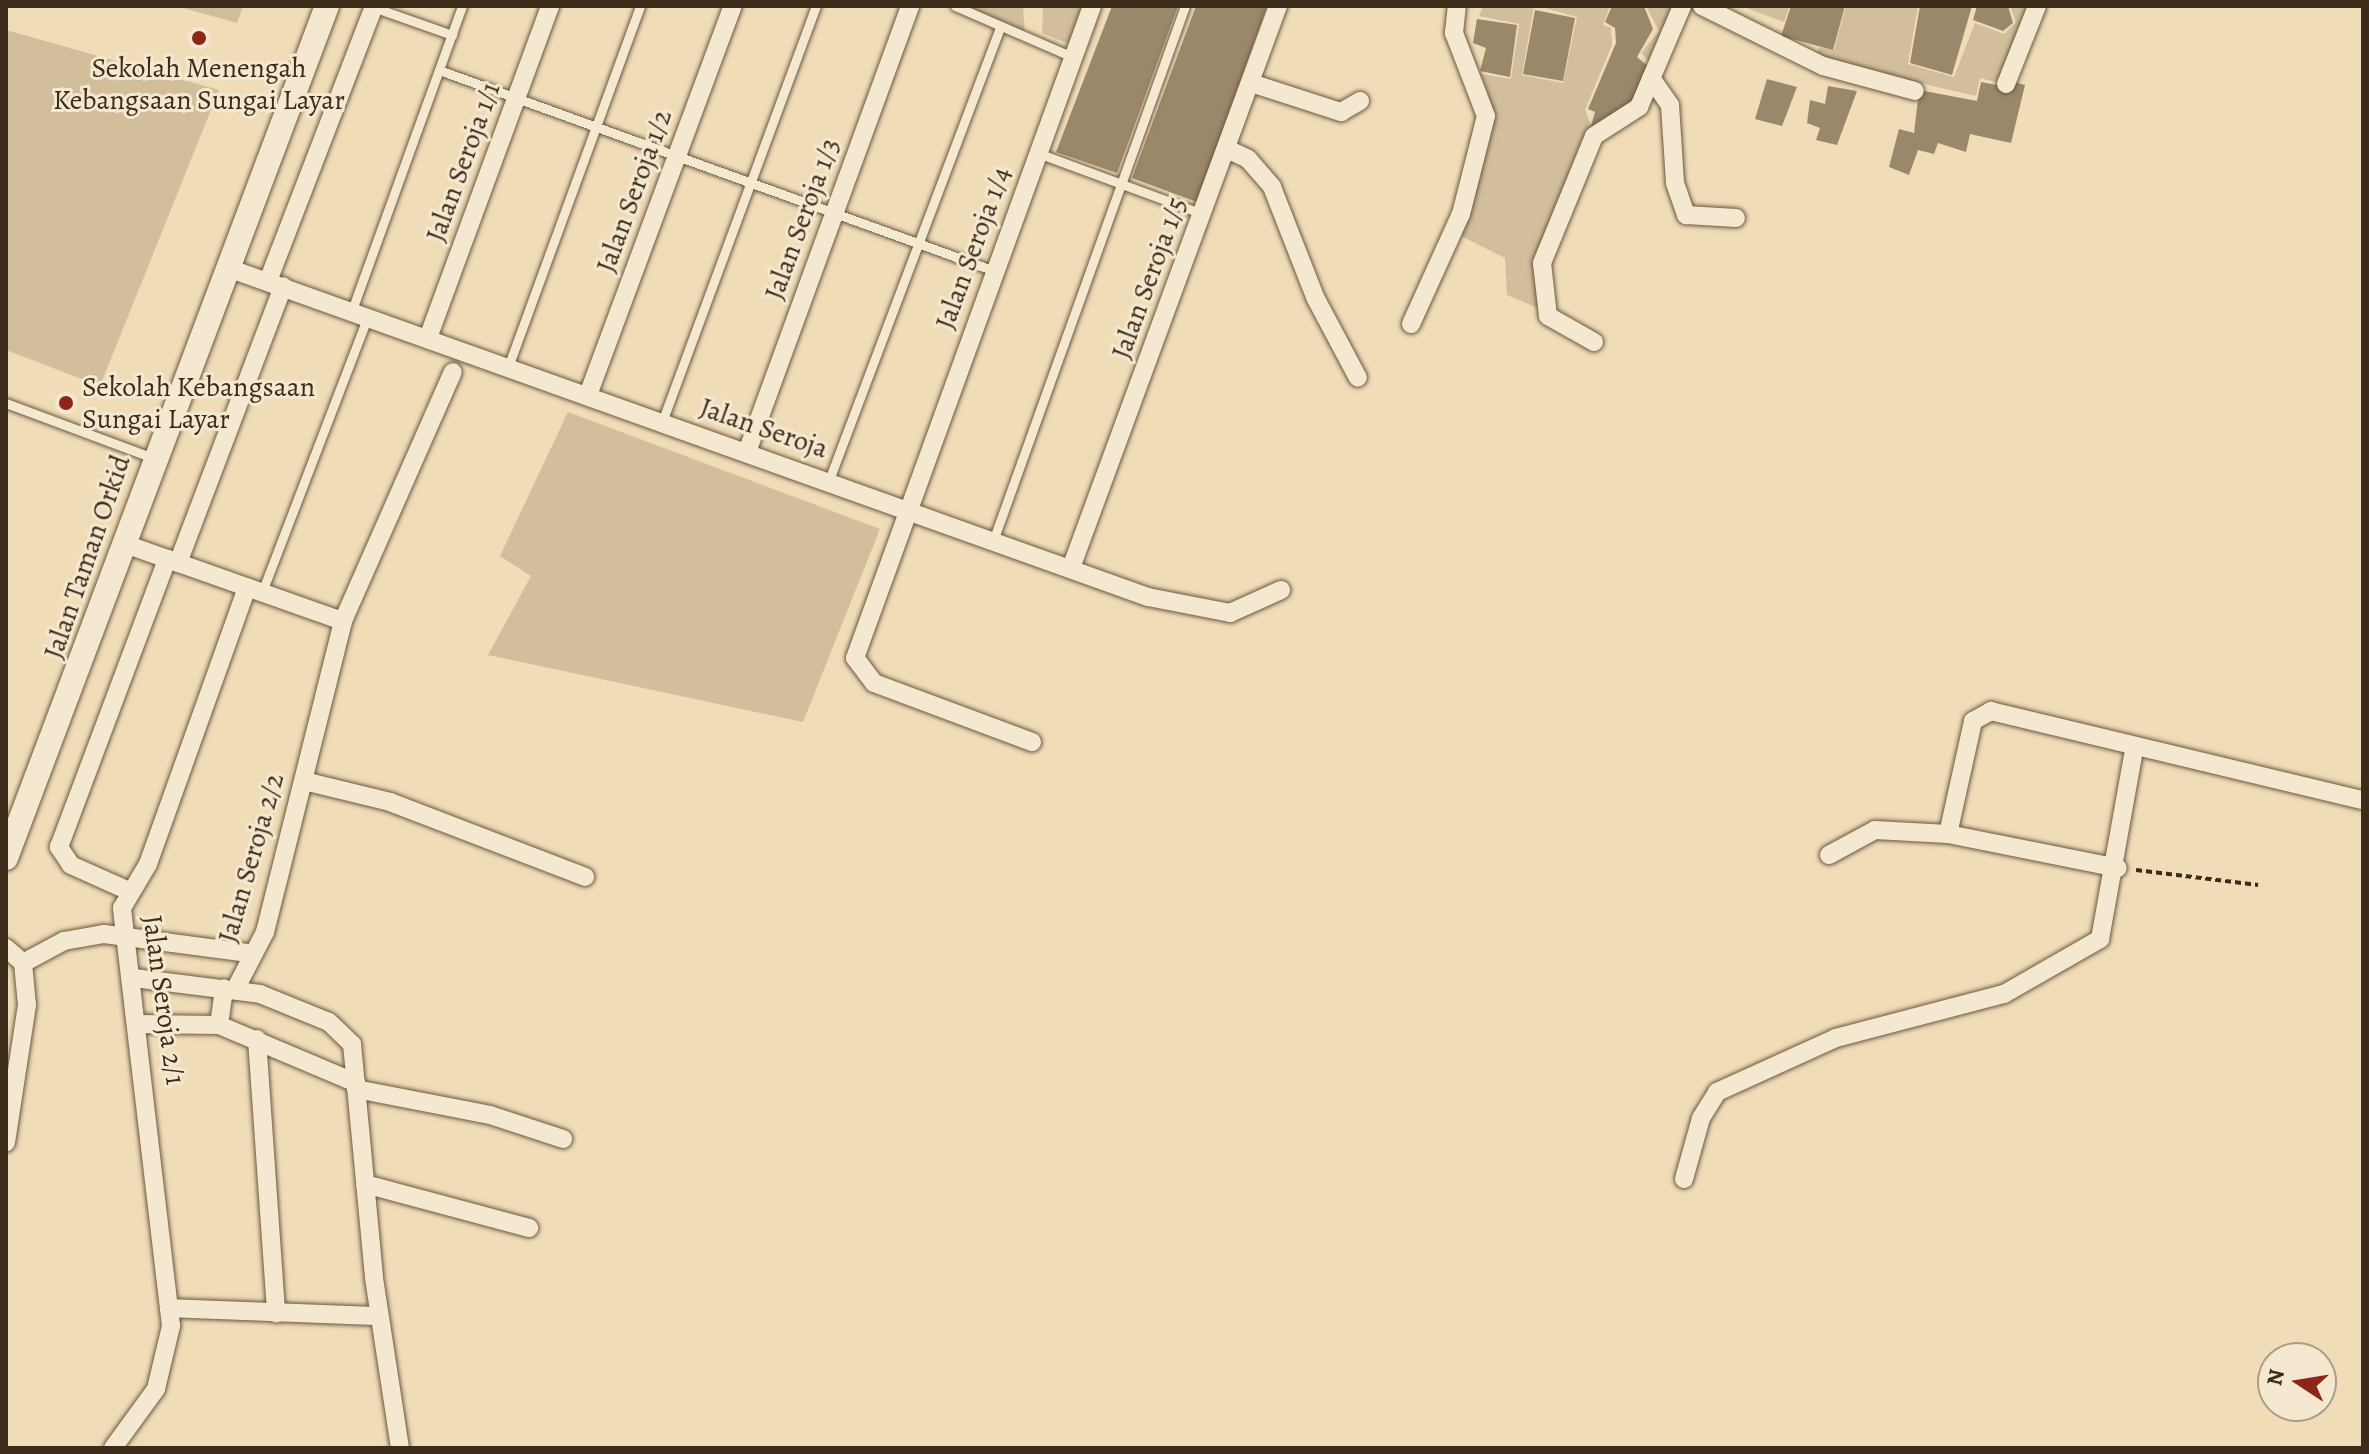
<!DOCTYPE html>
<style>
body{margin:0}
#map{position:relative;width:2369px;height:1454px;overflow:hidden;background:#f0dcb6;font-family:Alegreya,serif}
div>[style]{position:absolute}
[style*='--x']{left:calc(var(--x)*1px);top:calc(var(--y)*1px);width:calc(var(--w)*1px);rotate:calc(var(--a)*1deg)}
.green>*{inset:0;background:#d2be9b}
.building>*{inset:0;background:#9b886b}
.path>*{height:4px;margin-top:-2px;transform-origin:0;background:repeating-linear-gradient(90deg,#3e2c1a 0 6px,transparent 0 10px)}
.roads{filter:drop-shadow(0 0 2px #6a5841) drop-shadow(0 0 2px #6a5841)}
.lane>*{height:9px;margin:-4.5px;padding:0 4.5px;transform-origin:4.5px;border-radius:4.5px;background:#f5e8d0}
.street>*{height:18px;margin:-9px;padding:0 9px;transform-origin:9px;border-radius:9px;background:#f5e8d0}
.secondary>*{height:24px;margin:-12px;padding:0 12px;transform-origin:12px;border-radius:12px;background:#f5e8d0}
.dots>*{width:22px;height:22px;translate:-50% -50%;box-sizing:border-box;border:4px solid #f5e8d0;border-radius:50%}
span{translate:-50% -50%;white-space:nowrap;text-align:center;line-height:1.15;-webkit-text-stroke:6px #f5e8d0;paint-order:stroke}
.poi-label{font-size:28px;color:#3e2c1a}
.left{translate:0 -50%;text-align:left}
.street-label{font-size:28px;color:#3e2c1a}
.frame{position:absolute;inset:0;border:8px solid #3e2c1a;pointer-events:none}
.north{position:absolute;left:2257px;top:1342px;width:80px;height:80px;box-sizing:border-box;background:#f5e8d0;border:2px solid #ac9d87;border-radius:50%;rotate:282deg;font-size:22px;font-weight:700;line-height:32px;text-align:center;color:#3e2c1a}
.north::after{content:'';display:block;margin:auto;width:28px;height:36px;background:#8f2418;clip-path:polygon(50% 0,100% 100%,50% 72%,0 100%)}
</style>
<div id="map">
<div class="green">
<div style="clip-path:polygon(176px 6px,243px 6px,237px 23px)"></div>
<div style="clip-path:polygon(963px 6px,1023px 6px,1025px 34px)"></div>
<div style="clip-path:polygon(1043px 6px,1082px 6px,1069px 44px,1042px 33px)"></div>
<div style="clip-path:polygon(1483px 6px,1534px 6px,1522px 75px,1563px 83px,1577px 17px,1538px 6px,1610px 6px,1603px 25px,1611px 28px,1612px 45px,1585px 110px,1593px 130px,1543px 243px,1540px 309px,1507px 295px,1505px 258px,1461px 236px,1493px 110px,1481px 74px,1511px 79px,1519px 24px,1479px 16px)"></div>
<div style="clip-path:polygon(1646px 6px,1673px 6px,1653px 65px,1641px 53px,1659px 31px)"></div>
<div style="clip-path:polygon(1741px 6px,1790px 6px,1784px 22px)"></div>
<div style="clip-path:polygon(1846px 6px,1918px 6px,1908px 64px,1954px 77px,1975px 23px,2004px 34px,2016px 22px,2010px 6px,2033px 6px,2003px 84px,1980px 78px,1976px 96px,1816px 59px,1819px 47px,1834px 50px)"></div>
<div style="clip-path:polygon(6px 30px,219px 90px,100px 386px,6px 350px)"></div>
<div style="clip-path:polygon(568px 412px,880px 529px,803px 722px,488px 655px,531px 576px,500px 556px)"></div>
</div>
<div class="building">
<div style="clip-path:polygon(1112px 6px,1178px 6px,1117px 173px,1056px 152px)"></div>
<div style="clip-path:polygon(1196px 6px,1267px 6px,1197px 202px,1132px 178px)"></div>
<div style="clip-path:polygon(1612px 6px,1644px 6px,1653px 29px,1637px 57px,1649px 67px,1627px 115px,1599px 128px,1591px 126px,1595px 112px,1588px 109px,1616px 43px,1615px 28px,1605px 22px)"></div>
<div style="clip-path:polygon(1791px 6px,1845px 6px,1833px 50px,1781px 36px)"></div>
<div style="clip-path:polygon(1920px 6px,1972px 6px,1952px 75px,1910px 63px)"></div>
<div style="clip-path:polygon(1977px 6px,2008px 6px,2013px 23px,2003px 31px,1973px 20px)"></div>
<div style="clip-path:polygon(1535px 10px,1575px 18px,1563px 81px,1523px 74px)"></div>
<div style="clip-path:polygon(1477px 19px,1517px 25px,1510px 77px,1480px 71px,1486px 48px,1473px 43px)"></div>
<div style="clip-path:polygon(1767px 79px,1797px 87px,1782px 126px,1755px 119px)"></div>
<div style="clip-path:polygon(2010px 81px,2025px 85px,2011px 143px,1970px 134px,1966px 152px,1938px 143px,1934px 154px,1918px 150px,1909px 175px,1889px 167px,1899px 129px,1914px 133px,1919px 90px,1977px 101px,1981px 82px,2007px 87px)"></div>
<div style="clip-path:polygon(1828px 86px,1857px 91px,1837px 145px,1816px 140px,1820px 128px,1807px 123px,1810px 100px,1825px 104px)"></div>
</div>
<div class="path">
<div style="--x:2136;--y:870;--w:123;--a:7"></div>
</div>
<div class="roads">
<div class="lane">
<div style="--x:955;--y:6;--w:129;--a:23.4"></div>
<div style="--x:373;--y:7;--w:84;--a:19.5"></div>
<div style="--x:439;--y:70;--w:591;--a:19.88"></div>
<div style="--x:1038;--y:153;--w:176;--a:20.3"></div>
<div style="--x:352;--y:310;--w:323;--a:-70.1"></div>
<div style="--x:508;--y:367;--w:384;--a:-69.9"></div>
<div style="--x:6;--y:403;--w:157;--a:20.5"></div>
<div style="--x:662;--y:422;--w:444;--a:-69.7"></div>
<div style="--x:829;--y:480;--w:485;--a:-69.3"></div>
<div style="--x:993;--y:541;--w:568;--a:-70.26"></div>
<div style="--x:262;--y:592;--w:296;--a:-69"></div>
</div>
<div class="street">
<div style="--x:1702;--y:6;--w:135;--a:26.4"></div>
<div style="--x:1823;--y:66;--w:95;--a:15.2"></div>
<div style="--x:1651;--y:78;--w:33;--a:55"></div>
<div style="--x:1670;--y:105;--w:78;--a:86.3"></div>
<div style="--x:1675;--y:183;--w:34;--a:71"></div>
<div style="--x:1686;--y:215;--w:50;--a:3.4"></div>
<div style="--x:1251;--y:83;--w:95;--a:17.9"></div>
<div style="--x:1341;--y:112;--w:22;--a:-30"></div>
<div style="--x:2006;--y:84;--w:84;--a:-68.3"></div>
<div style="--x:1227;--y:149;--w:23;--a:25"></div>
<div style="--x:1248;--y:159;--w:37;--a:49"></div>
<div style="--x:1272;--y:187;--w:120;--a:68.6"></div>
<div style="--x:1316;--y:299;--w:89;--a:62"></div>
<div style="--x:228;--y:268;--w:977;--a:19.68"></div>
<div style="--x:1148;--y:597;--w:84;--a:11"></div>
<div style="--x:1230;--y:613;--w:56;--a:-24.3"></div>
<div style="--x:268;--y:281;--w:295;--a:-68.9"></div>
<div style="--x:1411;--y:324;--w:121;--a:-65.6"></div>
<div style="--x:1461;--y:214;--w:101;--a:-75.7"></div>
<div style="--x:1486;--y:116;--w:89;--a:-111.1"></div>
<div style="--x:1454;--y:33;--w:27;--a:-84"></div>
<div style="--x:428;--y:338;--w:354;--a:-69.8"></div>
<div style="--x:1594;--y:342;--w:53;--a:-150.5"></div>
<div style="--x:1548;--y:316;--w:53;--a:-96.5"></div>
<div style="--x:1542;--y:263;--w:137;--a:-67.7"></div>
<div style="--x:1594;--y:136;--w:54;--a:-32.8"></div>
<div style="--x:1639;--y:107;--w:110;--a:-66.9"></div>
<div style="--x:588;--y:395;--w:415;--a:-69.6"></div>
<div style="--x:747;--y:452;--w:475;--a:-69.9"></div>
<div style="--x:125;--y:544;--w:231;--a:19.5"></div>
<div style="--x:178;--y:563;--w:296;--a:-69.2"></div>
<div style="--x:1071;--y:568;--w:599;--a:-69.78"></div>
<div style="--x:1032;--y:742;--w:169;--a:-159.5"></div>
<div style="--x:874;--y:683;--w:31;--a:-127"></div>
<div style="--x:855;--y:658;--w:694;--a:-70.02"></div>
<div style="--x:304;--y:781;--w:89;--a:13.7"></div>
<div style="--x:390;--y:802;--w:209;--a:21"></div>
<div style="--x:1948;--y:834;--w:173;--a:11.3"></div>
<div style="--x:1829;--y:855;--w:52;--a:-28.5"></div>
<div style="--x:1875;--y:830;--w:73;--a:3.1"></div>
<div style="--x:1948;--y:834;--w:116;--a:-77.5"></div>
<div style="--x:1973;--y:721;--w:21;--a:-29"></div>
<div style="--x:1991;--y:711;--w:382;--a:13.5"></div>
<div style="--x:129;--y:891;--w:64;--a:-155.9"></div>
<div style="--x:71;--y:865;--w:22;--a:-124"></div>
<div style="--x:59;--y:847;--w:308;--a:-69.4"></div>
<div style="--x:6;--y:948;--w:23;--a:41"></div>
<div style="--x:23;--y:963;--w:42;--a:84.6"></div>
<div style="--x:27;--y:1005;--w:139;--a:98.7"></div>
<div style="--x:23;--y:963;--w:47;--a:-28.2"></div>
<div style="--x:64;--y:941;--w:41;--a:-9.9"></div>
<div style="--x:104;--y:934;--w:146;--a:7.5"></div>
<div style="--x:134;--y:978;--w:127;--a:7.2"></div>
<div style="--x:260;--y:994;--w:74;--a:22.1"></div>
<div style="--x:329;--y:1022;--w:32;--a:44"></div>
<div style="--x:352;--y:1044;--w:235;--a:84.6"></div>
<div style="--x:374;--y:1278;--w:172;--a:81.3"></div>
<div style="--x:236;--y:988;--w:63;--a:-62.6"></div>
<div style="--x:265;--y:932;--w:321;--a:-75.9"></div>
<div style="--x:343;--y:621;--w:272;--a:-66.2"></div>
<div style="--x:139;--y:1024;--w:80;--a:0.7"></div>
<div style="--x:219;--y:1025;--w:149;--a:22.9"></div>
<div style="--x:219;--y:1025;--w:37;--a:-82"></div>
<div style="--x:257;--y:1039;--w:275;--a:86"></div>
<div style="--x:356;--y:1089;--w:136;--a:11"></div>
<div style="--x:490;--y:1115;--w:77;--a:18.2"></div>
<div style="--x:1684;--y:1179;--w:63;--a:-74.4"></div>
<div style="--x:1701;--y:1118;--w:31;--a:-58"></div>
<div style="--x:1717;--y:1092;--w:131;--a:-24.4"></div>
<div style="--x:1836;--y:1038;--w:174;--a:-14.7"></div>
<div style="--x:2004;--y:994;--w:111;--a:-29.8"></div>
<div style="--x:2100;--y:939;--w:192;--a:-79.8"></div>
<div style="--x:365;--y:1184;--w:170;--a:15"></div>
<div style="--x:169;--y:1308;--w:210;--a:2.2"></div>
<div style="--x:113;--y:1448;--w:73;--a:-53.9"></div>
<div style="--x:156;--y:1389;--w:65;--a:-76.6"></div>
<div style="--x:171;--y:1326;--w:421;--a:-96.7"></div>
<div style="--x:122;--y:908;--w:51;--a:-59.4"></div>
<div style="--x:148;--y:864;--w:294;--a:-70.3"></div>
</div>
<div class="secondary">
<div style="--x:6;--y:858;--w:910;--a:-69.36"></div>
</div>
</div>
<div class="dots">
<div style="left:199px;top:38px;background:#8f2418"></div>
<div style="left:66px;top:403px;background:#8f2418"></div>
</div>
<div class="poi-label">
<span style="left:199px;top:84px">Sekolah Menengah<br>Kebangsaan Sungai Layar</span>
<span class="left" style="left:82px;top:403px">Sekolah Kebangsaan<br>Sungai Layar</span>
</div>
<div class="street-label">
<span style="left:463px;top:162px;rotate:-70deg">Jalan Seroja 1/1</span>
<span style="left:634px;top:191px;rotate:-70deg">Jalan Seroja 1/2</span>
<span style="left:802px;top:219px;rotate:-70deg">Jalan Seroja 1/3</span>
<span style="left:973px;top:248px;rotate:-70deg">Jalan Seroja 1/4</span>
<span style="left:1149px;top:278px;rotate:-70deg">Jalan Seroja 1/5</span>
<span style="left:764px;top:428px;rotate:19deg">Jalan Seroja</span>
<span style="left:87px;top:557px;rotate:-71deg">Jalan Taman Orkid</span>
<span style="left:251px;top:858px;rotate:-74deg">Jalan Seroja 2/2</span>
<span style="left:164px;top:1000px;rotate:82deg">Jalan Seroja 2/1</span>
</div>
<div class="frame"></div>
<div class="north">N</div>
</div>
